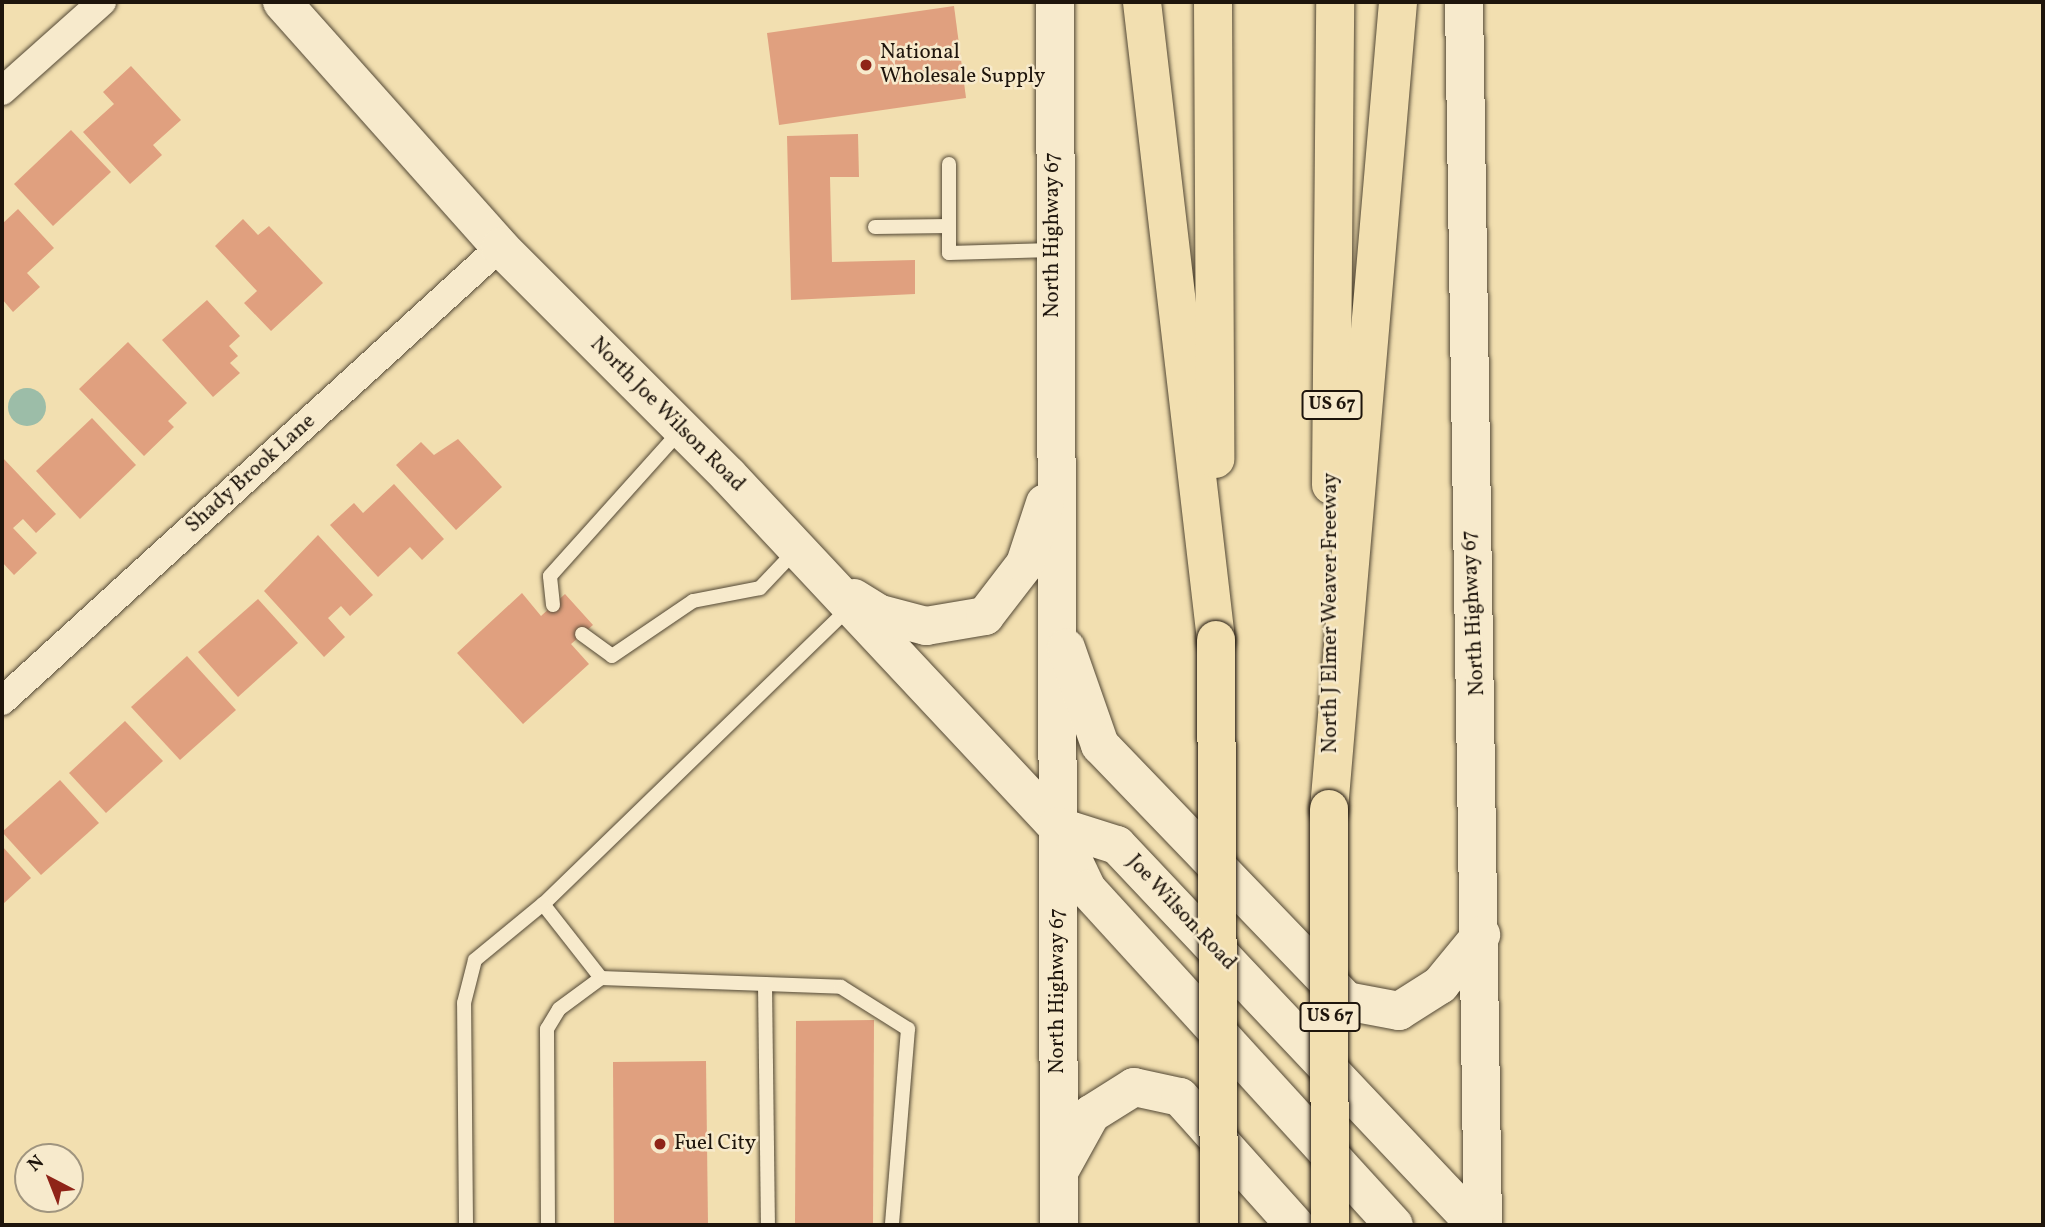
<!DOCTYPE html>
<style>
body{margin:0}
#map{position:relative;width:2045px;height:1227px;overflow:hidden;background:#f2dfb0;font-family:Vollkorn,serif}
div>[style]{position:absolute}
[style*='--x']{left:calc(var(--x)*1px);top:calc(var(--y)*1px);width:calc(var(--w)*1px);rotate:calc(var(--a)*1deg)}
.water>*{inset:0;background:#9cbda8}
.round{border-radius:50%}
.building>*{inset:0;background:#e0a07f}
.roads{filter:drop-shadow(0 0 2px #534835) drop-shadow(0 0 2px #534835)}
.lane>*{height:14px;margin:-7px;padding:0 7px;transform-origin:7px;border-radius:7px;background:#f7eacc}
.street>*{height:28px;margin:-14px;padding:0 14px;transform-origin:14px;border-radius:14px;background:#f7eacc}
.secondary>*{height:38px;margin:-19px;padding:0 19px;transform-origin:19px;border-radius:19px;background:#f7eacc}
.highway>*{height:38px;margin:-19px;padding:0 19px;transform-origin:19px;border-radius:19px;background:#f2dfb0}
.bridges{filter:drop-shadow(0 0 2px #1e150c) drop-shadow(0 0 2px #1e150c)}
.highway-bridge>*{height:38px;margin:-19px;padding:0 19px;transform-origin:19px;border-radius:19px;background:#f2dfb0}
.dots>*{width:19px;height:19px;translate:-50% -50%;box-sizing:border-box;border:4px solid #f7eacc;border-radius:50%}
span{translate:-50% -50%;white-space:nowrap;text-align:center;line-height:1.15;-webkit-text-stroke:5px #f7eacc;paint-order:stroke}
.shield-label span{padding:2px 5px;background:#f7eacc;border:2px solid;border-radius:5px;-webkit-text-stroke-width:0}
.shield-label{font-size:19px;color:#1e150c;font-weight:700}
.poi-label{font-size:21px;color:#1e150c}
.left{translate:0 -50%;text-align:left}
.street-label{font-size:21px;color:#1e150c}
.frame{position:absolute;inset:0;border:4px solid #1e150c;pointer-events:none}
.north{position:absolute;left:14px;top:1143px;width:70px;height:70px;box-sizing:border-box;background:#f7eacc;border:2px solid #a0957f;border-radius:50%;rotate:318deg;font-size:19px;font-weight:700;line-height:28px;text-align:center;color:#1e150c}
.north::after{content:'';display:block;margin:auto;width:24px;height:32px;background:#8f2418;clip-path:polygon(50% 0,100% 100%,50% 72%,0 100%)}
</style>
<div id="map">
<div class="water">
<div class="round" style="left:8px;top:388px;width:38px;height:38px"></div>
</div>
<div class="building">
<div style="clip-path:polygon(954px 6px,966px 98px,779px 125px,767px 33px)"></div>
<div style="clip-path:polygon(131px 66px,181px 120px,153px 145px,162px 155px,130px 184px,83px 132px,114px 104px,103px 92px)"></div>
<div style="clip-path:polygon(71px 130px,111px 172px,53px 226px,14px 184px)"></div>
<div style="clip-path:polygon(858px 134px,859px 177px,830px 177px,832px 262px,915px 260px,915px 294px,791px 300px,787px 136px)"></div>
<div style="clip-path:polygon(18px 209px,54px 248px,27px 273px,40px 287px,13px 312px,2px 299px,2px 224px)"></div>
<div style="clip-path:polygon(243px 219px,258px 235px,269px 226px,323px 283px,271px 331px,244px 303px,257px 291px,215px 246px)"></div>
<div style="clip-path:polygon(207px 300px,240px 336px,229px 346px,238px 356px,230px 363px,240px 373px,213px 397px,162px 340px)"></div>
<div style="clip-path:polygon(128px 342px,187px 403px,168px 421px,174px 427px,144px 456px,79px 389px)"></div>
<div style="clip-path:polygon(92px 418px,136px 465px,80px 519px,36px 471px)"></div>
<div style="clip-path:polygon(458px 439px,502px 487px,456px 530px,396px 465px,421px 442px,434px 455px)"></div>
<div style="clip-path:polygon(2px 457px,56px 514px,36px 533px,23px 519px,13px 528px,37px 553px,14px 575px,2px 562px)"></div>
<div style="clip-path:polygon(394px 484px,444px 539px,422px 560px,410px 547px,378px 577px,330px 525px,354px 503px,363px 513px)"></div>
<div style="clip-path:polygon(318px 535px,373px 595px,350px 616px,341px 606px,328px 618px,345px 637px,324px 657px,264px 591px)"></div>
<div style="clip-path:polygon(522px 593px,541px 616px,565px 594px,593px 625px,571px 644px,589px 664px,523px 724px,457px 653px)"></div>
<div style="clip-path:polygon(258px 599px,298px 643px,238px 697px,198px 652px)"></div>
<div style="clip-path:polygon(187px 656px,236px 710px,180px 760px,131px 707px)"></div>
<div style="clip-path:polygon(125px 721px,163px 761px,106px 813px,69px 773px)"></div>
<div style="clip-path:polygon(60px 780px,99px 823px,41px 875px,2px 832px)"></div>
<div style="clip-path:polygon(2px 846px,31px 878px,2px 905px)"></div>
<div style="clip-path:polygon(874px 1020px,873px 1225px,795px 1225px,796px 1021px)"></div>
<div style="clip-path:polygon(706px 1061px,708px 1225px,614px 1225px,613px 1062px)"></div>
</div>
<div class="roads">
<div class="lane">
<div style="--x:949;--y:164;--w:89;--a:90"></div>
<div style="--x:949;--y:253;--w:103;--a:-1.7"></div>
<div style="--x:875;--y:227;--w:74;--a:-0.8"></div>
<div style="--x:553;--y:605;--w:29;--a:-96"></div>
<div style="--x:550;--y:576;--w:196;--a:-48.1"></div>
<div style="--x:851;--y:606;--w:429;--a:135.9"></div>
<div style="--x:543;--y:904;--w:94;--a:51.9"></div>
<div style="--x:601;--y:978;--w:240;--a:2.1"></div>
<div style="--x:841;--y:987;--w:79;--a:32.1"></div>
<div style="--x:908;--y:1029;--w:197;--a:94.7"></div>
<div style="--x:582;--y:634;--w:37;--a:36"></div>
<div style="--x:612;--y:656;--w:98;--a:-34.2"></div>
<div style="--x:693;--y:601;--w:68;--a:-11"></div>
<div style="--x:760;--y:588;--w:54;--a:-46.5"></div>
<div style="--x:765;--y:984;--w:241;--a:89.3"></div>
<div style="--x:466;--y:1225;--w:222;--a:-90.5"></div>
<div style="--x:464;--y:1003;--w:44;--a:-75.7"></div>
<div style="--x:475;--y:960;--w:88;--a:-39.5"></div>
<div style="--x:548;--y:1225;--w:196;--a:-90.3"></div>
<div style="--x:547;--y:1029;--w:23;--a:-59"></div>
<div style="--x:559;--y:1009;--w:52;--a:-36.4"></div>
</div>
<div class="street">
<div style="--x:2;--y:91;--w:134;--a:-41.7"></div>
<div style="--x:2;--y:701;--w:674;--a:-42.35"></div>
</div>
<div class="secondary">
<div style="--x:282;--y:2;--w:328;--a:48.3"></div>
<div style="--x:500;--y:247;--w:322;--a:45"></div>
<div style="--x:728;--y:475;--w:481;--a:46.9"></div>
<div style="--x:1057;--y:826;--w:70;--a:64.5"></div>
<div style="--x:1087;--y:889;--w:455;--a:47.6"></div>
<div style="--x:1055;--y:2;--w:1223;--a:89.81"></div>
<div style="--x:1464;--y:2;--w:1223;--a:89.11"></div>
<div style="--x:854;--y:598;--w:31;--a:32"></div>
<div style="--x:880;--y:614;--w:48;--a:14.6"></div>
<div style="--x:926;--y:626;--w:60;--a:-9.6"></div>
<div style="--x:985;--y:616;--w:66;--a:-52.4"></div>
<div style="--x:1025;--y:564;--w:64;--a:-71.8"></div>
<div style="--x:1066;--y:648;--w:103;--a:70.7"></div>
<div style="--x:1100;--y:745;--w:355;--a:46.1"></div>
<div style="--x:1346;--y:1001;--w:54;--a:10.7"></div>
<div style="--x:1399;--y:1011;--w:49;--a:-32.4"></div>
<div style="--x:1440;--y:985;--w:65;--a:-50.6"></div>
<div style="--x:1057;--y:826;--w:63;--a:17.6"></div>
<div style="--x:1117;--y:845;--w:523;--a:46.63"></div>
<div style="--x:1060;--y:1170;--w:64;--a:-61"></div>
<div style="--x:1091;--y:1114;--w:51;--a:-32.1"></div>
<div style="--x:1134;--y:1087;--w:47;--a:12.3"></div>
<div style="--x:1180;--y:1097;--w:172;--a:48.1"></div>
</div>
<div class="highway">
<div style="--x:1142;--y:2;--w:642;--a:83.38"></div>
<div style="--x:1213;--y:2;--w:457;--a:89.7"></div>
<div style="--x:1331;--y:485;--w:483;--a:-89.5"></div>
<div style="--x:1329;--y:809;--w:810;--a:-85.11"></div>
</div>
</div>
<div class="bridges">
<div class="highway-bridge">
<div style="--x:1216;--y:640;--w:585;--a:89.71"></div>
<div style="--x:1329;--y:809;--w:416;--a:89.9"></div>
</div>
</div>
<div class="dots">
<div style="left:866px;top:65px;background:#8f2418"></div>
<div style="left:660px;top:1144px;background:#8f2418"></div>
</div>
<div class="shield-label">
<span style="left:1332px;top:405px">US 67</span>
<span style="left:1330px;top:1017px">US 67</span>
</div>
<div class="poi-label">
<span class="left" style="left:880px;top:65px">National<br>Wholesale Supply</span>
<span class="left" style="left:674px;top:1144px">Fuel City</span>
</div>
<div class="street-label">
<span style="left:1053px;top:235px;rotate:-90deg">North Highway 67</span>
<span style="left:667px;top:415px;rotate:45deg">North Joe Wilson Road</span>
<span style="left:251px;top:474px;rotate:-42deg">Shady Brook Lane</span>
<span style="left:1331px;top:613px;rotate:-90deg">North J Elmer Weaver Freeway</span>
<span style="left:1474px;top:613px;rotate:-93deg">North Highway 67</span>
<span style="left:1181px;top:913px;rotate:47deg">Joe Wilson Road</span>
<span style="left:1058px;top:991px;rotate:-90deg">North Highway 67</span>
</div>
<div class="frame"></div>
<div class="north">N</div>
</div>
